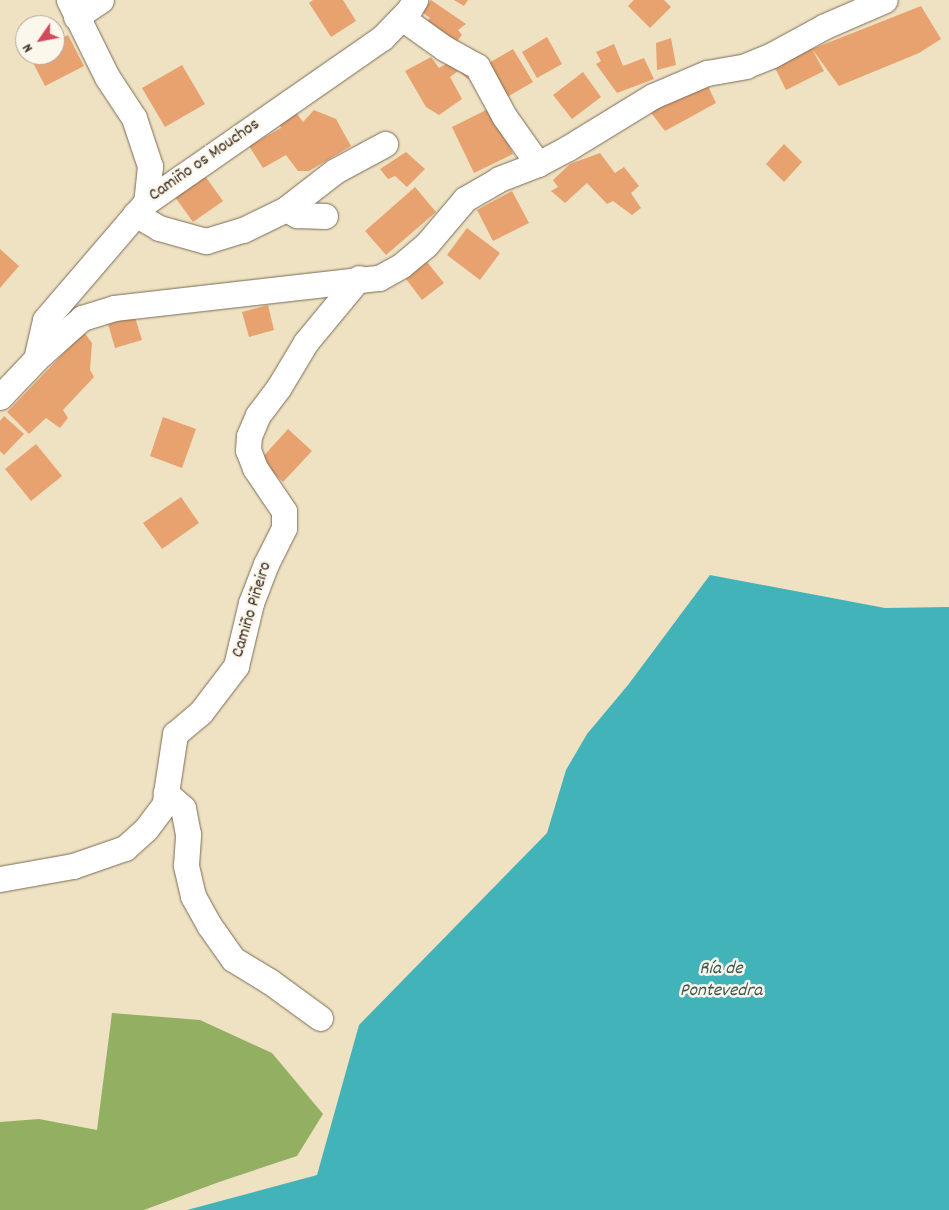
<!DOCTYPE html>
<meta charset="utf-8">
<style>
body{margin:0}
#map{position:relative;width:949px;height:1210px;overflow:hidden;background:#efe2c2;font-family:Dekko,sans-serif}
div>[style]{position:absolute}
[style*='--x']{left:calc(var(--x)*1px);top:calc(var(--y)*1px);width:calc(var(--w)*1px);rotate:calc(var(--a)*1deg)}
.forest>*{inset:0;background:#93af61}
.water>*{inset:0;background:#43b3ba}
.building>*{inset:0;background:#e8a270}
.roads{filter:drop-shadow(0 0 1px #7a6a57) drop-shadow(0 0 1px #7a6a57)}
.minor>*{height:25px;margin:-12.5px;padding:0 12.5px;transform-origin:12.5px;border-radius:12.5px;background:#fff}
span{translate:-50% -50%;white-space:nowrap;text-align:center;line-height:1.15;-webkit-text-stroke:5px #fbf7ec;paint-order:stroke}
.street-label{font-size:18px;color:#3b2a1e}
.water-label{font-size:19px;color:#3e5a55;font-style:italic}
.north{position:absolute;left:15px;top:15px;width:50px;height:50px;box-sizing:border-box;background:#fbf7ec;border:1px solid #aea59a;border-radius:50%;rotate:237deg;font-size:14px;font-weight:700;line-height:20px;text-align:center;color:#3b2a1e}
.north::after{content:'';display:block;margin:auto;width:18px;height:22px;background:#d1495b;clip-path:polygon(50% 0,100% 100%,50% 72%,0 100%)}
</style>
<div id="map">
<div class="forest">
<div style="clip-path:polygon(112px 1013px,200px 1020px,272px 1053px,323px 1114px,297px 1156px,219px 1182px,144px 1210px,0 1210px,0 1122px,39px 1119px,97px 1130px)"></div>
</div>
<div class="water">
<div style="clip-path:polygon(710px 575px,885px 608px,949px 607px,949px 1210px,187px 1210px,317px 1175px,359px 1025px,547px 833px,566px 770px,587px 734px,628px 685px)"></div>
</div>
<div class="building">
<div style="clip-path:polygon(313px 0,343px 0,356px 21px,331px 37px,309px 3px)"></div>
<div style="clip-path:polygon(431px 0,466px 24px,458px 30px,462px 35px,454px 45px,431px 25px,427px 21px,430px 18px,422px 12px)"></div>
<div style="clip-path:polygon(454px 0,468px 0,464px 6px)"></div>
<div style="clip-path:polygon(634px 0,664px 0,671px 7px,650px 28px,628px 6px)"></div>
<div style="clip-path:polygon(921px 6px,941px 39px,919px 53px,839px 86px,812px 49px,824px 71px,786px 90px,773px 64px,810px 45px,812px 49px)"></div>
<div style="clip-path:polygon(68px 35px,84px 66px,45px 86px,29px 55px,55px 55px,55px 41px)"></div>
<div style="clip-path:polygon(547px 37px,562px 64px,537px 78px,522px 52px)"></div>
<div style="clip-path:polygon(671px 38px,676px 65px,657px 70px,656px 43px)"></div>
<div style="clip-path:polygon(614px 44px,623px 66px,644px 58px,654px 79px,617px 93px,596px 64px,601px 61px,596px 52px)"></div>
<div style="clip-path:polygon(513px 49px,533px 82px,507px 97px,487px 64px)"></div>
<div style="clip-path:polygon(431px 57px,439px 68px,454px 59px,476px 77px,468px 79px,458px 71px,450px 77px,462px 99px,439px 115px,426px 107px,405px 71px)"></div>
<div style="clip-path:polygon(182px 65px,205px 104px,165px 127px,142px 88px)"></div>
<div style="clip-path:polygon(583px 72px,601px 97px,572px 119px,553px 95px)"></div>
<div style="clip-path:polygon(707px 84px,716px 103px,665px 131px,649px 110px)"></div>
<div style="clip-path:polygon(492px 107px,513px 154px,474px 173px,452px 127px)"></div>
<div style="clip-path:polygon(314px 110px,336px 119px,351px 146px,309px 171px,298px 171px,286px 155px,263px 168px,249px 146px,281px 128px,278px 119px,295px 111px,303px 122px)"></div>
<div style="clip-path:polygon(784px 144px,802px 162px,784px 182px,766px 164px)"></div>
<div style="clip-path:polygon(406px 152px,425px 169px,407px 187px,395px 176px,388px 179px,380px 169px)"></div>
<div style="clip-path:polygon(600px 153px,615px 173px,624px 167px,639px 186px,631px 193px,641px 208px,632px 215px,613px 201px,607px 204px,587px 183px,565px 203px,551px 191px,558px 187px,553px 180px,570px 164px)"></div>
<div style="clip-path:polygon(205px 176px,223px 201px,193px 222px,175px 197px)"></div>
<div style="clip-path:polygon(415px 187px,436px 212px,386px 255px,365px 231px)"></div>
<div style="clip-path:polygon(512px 191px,529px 223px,493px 241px,477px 210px)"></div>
<div style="clip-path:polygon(467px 228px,500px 253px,480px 280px,447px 255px)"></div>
<div style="clip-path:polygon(0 249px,19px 266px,0 288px)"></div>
<div style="clip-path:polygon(427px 262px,444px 283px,422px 300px,406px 279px)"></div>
<div style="clip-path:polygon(268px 305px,274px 330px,249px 337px,242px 312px)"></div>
<div style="clip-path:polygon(135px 317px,142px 340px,115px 348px,108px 324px)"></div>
<div style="clip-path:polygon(84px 332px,92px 343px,90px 370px,94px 377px,63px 410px,68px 418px,60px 428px,46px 418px,29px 434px,7px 412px)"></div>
<div style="clip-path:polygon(4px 416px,24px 434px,4px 455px,0 451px,0 421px)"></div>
<div style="clip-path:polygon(163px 417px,196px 429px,182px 468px,150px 456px)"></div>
<div style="clip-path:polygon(288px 429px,312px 451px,283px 482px,260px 460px)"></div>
<div style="clip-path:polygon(36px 444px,62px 476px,31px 501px,5px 469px)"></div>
<div style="clip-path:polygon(181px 497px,199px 523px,162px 549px,143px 523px)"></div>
</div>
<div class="roads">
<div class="minor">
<div style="--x:69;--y:0;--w:86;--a:63.7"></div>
<div style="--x:107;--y:77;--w:49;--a:56.6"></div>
<div style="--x:134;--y:118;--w:51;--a:71.6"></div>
<div style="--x:150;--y:166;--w:36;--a:96"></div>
<div style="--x:76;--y:17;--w:30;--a:-34"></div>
<div style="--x:402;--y:18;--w:52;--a:35.5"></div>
<div style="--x:444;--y:48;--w:38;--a:29"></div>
<div style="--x:477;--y:66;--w:57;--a:61.6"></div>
<div style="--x:504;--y:116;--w:59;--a:54.7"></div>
<div style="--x:286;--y:209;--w:13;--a:29"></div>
<div style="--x:297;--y:215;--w:28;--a:2"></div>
<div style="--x:135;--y:214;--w:28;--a:30"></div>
<div style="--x:159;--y:228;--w:49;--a:15.5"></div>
<div style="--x:206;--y:241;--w:39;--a:-17"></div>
<div style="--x:243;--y:230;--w:48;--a:-26"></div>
<div style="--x:286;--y:209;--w:62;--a:-37.8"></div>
<div style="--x:335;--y:171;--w:57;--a:-28.4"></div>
<div style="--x:36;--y:359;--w:40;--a:-77"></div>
<div style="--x:45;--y:320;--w:155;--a:-49.4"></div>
<div style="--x:146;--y:202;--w:287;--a:-34.8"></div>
<div style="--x:382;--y:38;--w:39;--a:-46"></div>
<div style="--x:409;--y:10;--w:12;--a:-59"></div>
<div style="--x:0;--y:397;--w:52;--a:-46.5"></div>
<div style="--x:36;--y:359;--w:62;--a:-41.7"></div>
<div style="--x:82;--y:318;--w:34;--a:-17"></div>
<div style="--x:114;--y:308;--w:267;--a:-6.5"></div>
<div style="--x:379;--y:278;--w:26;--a:-29"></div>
<div style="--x:402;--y:265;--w:31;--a:-40"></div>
<div style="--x:426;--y:245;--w:60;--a:-49.7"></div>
<div style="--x:465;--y:199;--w:39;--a:-30"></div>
<div style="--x:499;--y:179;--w:42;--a:-21"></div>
<div style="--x:538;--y:164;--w:34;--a:-28"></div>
<div style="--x:568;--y:148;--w:100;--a:-31.5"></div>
<div style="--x:653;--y:96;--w:59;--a:-23.1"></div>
<div style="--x:707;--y:73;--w:39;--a:-10"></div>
<div style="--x:745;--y:66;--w:29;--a:-22"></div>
<div style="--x:772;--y:55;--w:60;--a:-28.7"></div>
<div style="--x:825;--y:26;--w:65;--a:-23.4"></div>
<div style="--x:0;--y:879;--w:74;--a:-10.1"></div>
<div style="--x:73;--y:866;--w:55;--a:-19.1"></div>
<div style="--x:125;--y:848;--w:28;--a:-42"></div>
<div style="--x:146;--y:829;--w:31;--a:-53"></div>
<div style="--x:165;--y:804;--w:11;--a:-85"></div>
<div style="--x:320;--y:1018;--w:63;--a:-144"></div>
<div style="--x:269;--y:981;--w:42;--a:-148.6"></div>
<div style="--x:233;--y:959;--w:42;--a:-125.2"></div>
<div style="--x:209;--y:925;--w:33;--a:-119"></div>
<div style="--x:193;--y:896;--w:32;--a:-103"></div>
<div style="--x:186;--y:865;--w:31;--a:-86"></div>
<div style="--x:188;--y:834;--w:26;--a:-101"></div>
<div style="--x:183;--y:808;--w:23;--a:-139"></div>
<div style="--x:166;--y:793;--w:60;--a:-81.3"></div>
<div style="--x:175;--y:734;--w:34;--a:-40"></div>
<div style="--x:201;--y:712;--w:58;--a:-52.7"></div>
<div style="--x:236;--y:666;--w:65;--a:-76.6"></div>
<div style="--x:251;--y:603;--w:42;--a:-69"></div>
<div style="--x:266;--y:564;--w:40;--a:-63.4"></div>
<div style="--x:284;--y:528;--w:17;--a:-90"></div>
<div style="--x:284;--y:511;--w:52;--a:-124"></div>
<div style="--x:255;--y:468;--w:19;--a:-111"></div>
<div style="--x:248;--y:450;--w:14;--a:-86"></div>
<div style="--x:249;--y:436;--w:23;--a:-67"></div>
<div style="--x:258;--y:415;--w:35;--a:-53"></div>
<div style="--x:279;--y:387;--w:52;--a:-59"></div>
<div style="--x:306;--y:342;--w:83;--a:-50.4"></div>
</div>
</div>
<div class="street-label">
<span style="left:205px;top:161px;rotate:-35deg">Camiño os Mouchos</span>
<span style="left:253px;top:610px;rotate:-73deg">Camiño Piñeiro</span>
</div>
<div class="water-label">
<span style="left:721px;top:981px">Ría de<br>Pontevedra</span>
</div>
<div class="north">N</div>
</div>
